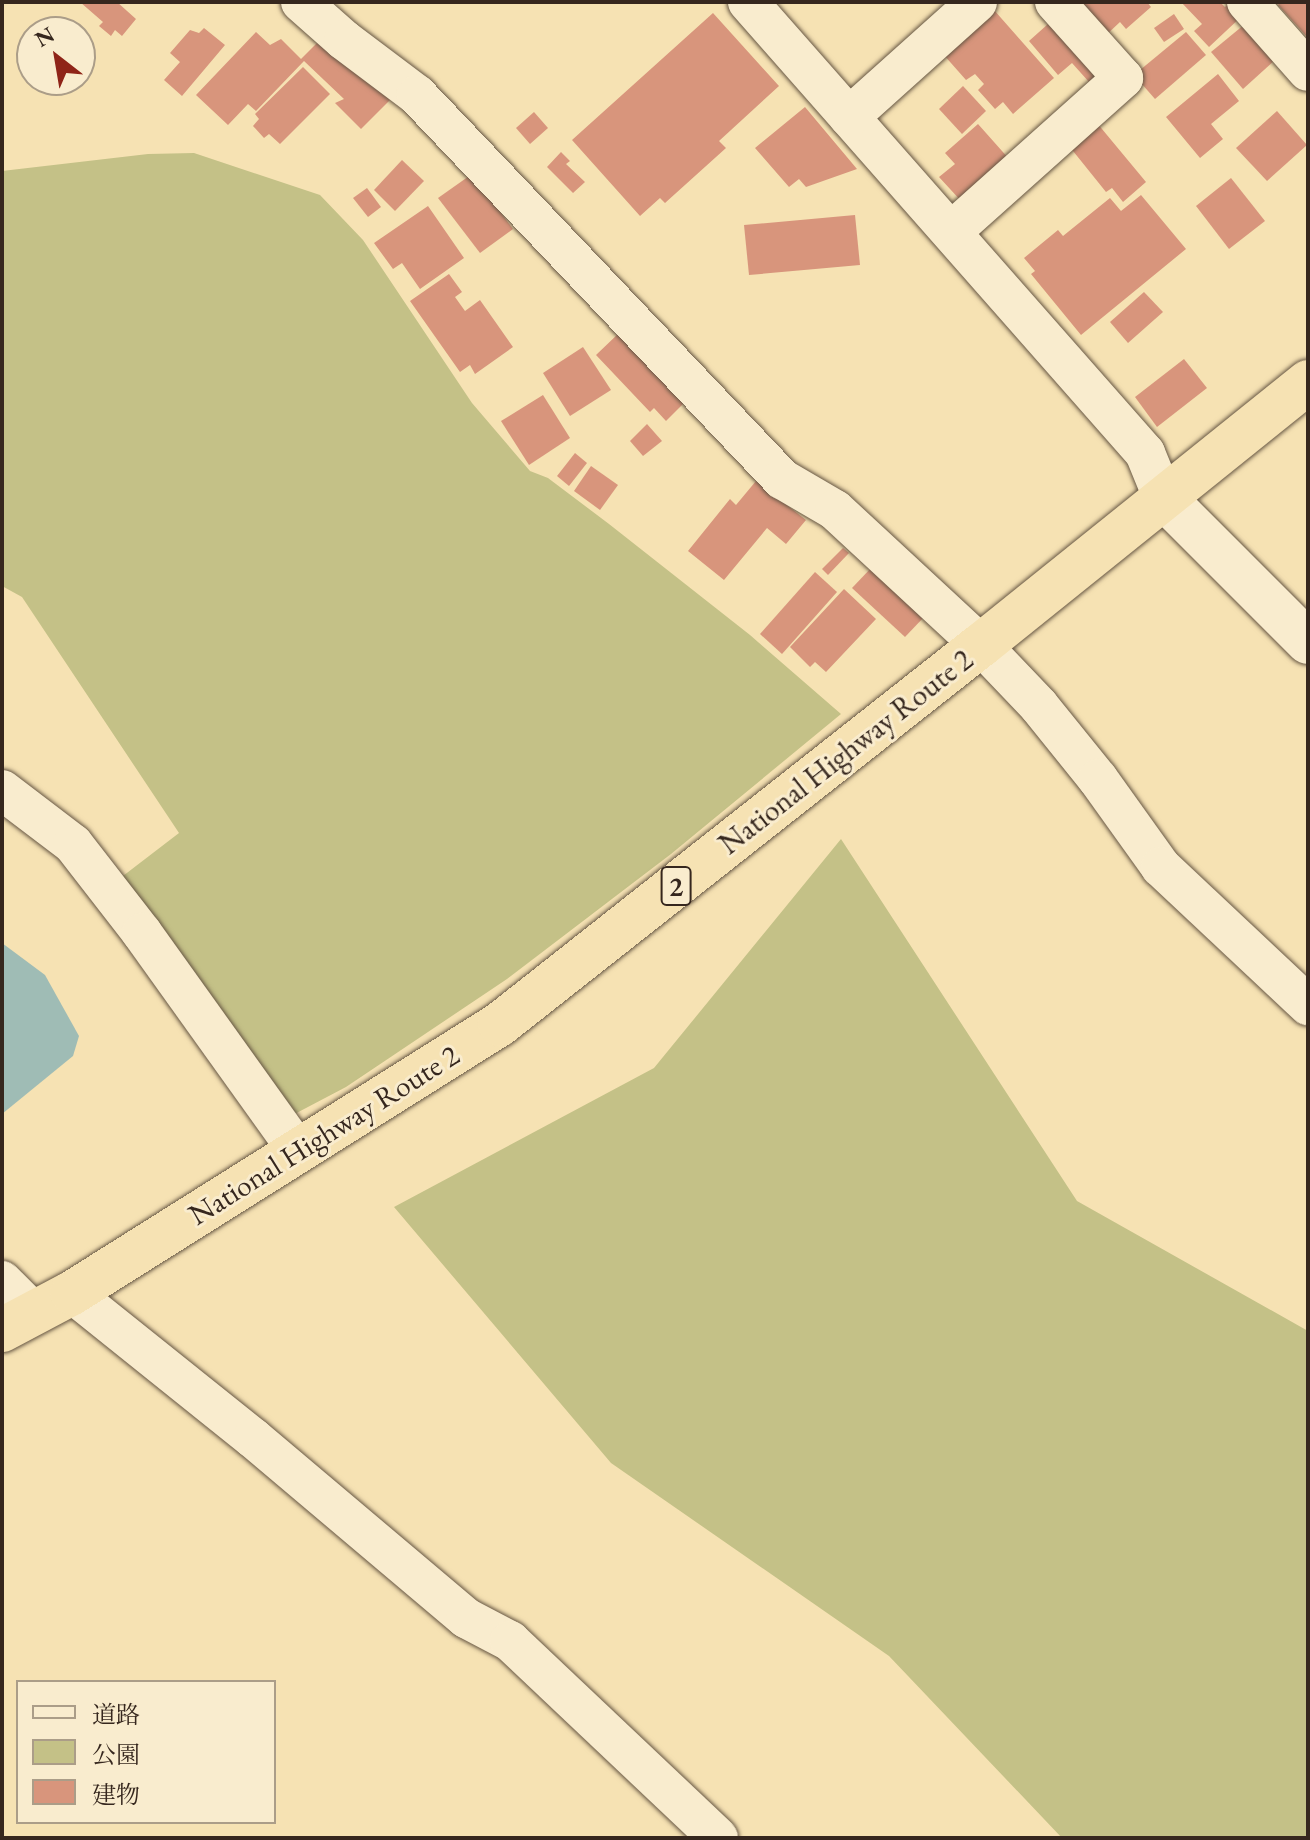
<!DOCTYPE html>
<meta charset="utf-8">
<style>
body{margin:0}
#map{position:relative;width:1310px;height:1840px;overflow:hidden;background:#f6e2b3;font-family:"EB Garamond","Noto Serif JP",serif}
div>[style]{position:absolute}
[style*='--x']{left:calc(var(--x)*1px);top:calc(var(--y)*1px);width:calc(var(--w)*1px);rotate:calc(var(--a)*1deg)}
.green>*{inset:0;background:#c4c187}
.water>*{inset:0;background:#9fbcb5}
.building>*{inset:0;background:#d8957c}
.roads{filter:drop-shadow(0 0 2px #665643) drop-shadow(0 0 2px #665643)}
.minor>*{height:40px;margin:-20px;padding:0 20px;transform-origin:20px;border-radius:20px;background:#f9ecce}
.secondary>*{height:44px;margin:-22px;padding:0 22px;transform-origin:22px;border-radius:22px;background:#f9ecce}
.trunk>*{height:44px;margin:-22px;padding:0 22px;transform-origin:22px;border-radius:22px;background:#f6e2b3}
span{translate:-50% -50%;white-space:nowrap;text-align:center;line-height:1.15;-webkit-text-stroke:6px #f9ecce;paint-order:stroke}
.shield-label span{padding:2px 6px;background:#f9ecce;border:2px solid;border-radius:6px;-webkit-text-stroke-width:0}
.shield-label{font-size:28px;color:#36271e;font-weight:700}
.street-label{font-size:30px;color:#36271e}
.frame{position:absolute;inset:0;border:4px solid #36271e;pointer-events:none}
.legend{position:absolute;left:16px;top:1680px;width:260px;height:144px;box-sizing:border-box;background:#f9ecce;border:2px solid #ab9d88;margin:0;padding:10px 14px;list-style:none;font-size:24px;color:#36271e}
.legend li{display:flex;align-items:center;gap:16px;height:40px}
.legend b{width:40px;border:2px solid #ab9d88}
.north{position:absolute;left:16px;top:16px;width:80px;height:80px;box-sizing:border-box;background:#f9ecce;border:2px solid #ab9d88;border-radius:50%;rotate:329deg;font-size:22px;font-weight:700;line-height:32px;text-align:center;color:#36271e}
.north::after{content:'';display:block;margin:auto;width:28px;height:36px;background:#8f2418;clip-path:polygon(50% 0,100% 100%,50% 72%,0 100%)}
</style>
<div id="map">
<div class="green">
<div style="clip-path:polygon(194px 153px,320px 195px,363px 240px,472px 403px,530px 471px,548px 478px,609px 524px,750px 635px,841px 714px,671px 854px,507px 979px,346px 1087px,287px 1118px,119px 879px,179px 833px,22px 597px,2px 586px,2px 171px,148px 154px)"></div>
<div style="clip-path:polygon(841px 839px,1077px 1201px,1308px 1331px,1308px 1838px,1062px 1838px,889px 1656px,611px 1463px,394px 1207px,654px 1068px)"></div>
</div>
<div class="water">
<div style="clip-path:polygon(2px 943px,45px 975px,79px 1036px,73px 1056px,2px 1114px)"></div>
</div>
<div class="building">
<div style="clip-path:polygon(80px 2px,117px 2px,136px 19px,122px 36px,115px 30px,111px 36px,99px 26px,103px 22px)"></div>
<div style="clip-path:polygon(1071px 2px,1147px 2px,1151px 7px,1126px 29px,1120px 22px,1104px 37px)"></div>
<div style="clip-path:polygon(1181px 2px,1220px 2px,1225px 7px,1230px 3px,1242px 16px,1209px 47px,1194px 31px,1202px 24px)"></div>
<div style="clip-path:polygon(1281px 2px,1308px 2px,1308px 38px,1278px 5px)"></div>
<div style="clip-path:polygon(994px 10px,1054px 78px,1013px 114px,1003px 102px,995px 109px,978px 90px,984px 84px,975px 74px,966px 80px,943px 54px)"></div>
<div style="clip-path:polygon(713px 13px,779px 86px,719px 141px,726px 148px,665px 203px,660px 198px,640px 216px,572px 140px)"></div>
<div style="clip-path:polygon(1174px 14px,1184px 29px,1164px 42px,1154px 28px)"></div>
<div style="clip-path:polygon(1057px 16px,1104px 69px,1089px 82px,1072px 63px,1058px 75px,1029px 41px)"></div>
<div style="clip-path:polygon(1245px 24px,1276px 59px,1243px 89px,1211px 52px)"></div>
<div style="clip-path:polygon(204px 28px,225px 45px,182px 96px,164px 80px,180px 62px,170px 53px,190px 30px,199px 33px)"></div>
<div style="clip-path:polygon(256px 32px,270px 45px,281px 39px,301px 59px,325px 35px,391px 99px,361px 129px,335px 103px,344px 99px,304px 61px,256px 111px,248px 104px,228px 125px,196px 95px)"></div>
<div style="clip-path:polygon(1186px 32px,1206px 55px,1155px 99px,1134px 75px)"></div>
<div style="clip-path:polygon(303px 67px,330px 94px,280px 144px,269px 134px,264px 138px,253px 126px,259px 119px,255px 114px)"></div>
<div style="clip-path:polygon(1218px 74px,1239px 101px,1211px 124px,1223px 139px,1200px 158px,1166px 117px)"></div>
<div style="clip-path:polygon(963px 86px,986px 111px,962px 134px,939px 109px)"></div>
<div style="clip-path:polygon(805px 107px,857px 169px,806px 187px,799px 179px,789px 187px,755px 148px)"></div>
<div style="clip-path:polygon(1277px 111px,1307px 145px,1267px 181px,1236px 148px)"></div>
<div style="clip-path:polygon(534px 112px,548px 128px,530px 144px,516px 128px)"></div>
<div style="clip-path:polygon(1097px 123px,1146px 182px,1123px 202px,1112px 188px,1106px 192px,1069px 146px)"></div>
<div style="clip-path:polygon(978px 124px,1010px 160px,962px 202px,939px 177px,955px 164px,945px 153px)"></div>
<div style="clip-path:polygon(561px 152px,570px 161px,566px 164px,585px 182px,573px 193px,547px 167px)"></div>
<div style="clip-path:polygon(402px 160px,424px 181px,395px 211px,374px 190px)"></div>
<div style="clip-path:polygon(472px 174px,513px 229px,480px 253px,438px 198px)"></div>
<div style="clip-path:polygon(1231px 178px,1265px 221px,1229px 249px,1196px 206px)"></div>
<div style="clip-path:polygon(367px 188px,381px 207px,368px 217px,353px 198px)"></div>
<div style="clip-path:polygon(1141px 195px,1186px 249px,1081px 335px,1031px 274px,1035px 271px,1024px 258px,1058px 230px,1063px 236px,1110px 198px,1121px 211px)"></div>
<div style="clip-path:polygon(428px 206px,464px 258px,420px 289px,402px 263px,393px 269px,374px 243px)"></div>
<div style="clip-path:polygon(855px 215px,860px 265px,749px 275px,744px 225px)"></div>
<div style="clip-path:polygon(449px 274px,462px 292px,455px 297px,465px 311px,480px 300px,513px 347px,475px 374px,470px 365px,460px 372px,410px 301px)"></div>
<div style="clip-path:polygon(1144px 292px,1163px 312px,1128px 343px,1110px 322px)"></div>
<div style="clip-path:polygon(619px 333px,685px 402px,666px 421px,654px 408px,650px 412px,596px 355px)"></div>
<div style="clip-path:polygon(583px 347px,611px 390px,570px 416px,543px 373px)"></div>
<div style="clip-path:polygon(1184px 359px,1207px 388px,1157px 427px,1135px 397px)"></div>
<div style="clip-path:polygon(543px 395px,570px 438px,529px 465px,501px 421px)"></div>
<div style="clip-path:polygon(647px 424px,662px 441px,643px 456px,630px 441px)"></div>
<div style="clip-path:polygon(575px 453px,587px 463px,569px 486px,557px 476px)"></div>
<div style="clip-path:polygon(591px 466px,618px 485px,600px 510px,574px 491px)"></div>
<div style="clip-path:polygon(756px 481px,806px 520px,786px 544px,767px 528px,724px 580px,688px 551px,730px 499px,736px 505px)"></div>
<div style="clip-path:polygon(843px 548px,849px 553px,828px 575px,822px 569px)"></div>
<div style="clip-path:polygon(872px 567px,925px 616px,905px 637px,852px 588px)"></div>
<div style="clip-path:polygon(815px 572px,837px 592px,782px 654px,760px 634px)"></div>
<div style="clip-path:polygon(844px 589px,876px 619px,826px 672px,815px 662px,810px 667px,790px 647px)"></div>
</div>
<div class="roads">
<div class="minor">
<div style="--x:301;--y:2;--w:57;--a:41.5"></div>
<div style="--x:344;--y:40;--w:91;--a:37"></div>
<div style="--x:417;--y:95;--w:530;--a:46.45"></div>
<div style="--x:782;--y:479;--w:61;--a:30.3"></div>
<div style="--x:835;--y:510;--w:199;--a:42.8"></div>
<div style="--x:981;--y:645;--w:84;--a:46.4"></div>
<div style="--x:1039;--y:706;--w:94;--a:51.1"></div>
<div style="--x:1098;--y:779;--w:108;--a:54.4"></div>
<div style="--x:1161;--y:867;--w:202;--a:43.2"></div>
<div style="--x:748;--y:2;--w:601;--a:48.64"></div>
<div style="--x:1145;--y:453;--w:48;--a:67.8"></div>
<div style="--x:1247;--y:2;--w:92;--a:48.5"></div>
<div style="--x:849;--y:117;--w:172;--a:-41.9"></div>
<div style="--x:951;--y:232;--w:231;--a:-41.8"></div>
<div style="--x:1123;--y:78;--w:102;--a:-131.8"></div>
<div style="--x:2;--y:790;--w:89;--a:37.3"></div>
<div style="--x:73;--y:844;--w:113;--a:52.2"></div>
<div style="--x:142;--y:933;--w:268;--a:54.4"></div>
<div style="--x:2;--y:1281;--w:45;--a:45"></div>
<div style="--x:72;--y:1293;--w:232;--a:38.7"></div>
<div style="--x:253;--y:1438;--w:279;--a:40.2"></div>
<div style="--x:466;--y:1618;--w:50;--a:27.6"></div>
<div style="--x:510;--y:1641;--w:286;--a:43.4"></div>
</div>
<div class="secondary">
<div style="--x:1163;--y:497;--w:205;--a:45"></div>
</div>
<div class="trunk">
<div style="--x:2;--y:1330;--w:79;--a:-27.9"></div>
<div style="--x:72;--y:1293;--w:506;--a:-32.15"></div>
<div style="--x:500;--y:1024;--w:612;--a:-38.24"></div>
<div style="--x:981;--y:645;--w:420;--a:-38.8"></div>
</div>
</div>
<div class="shield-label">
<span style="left:676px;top:886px">2</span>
</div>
<div class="street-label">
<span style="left:846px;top:752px;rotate:-38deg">National Highway Route 2</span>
<span style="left:324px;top:1135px;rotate:-32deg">National Highway Route 2</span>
</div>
<div class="frame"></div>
<ul class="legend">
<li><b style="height:10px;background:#f9ecce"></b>道路</li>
<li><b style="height:22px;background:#c4c187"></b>公園</li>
<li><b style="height:22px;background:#d8957c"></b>建物</li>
</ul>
<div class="north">N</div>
</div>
